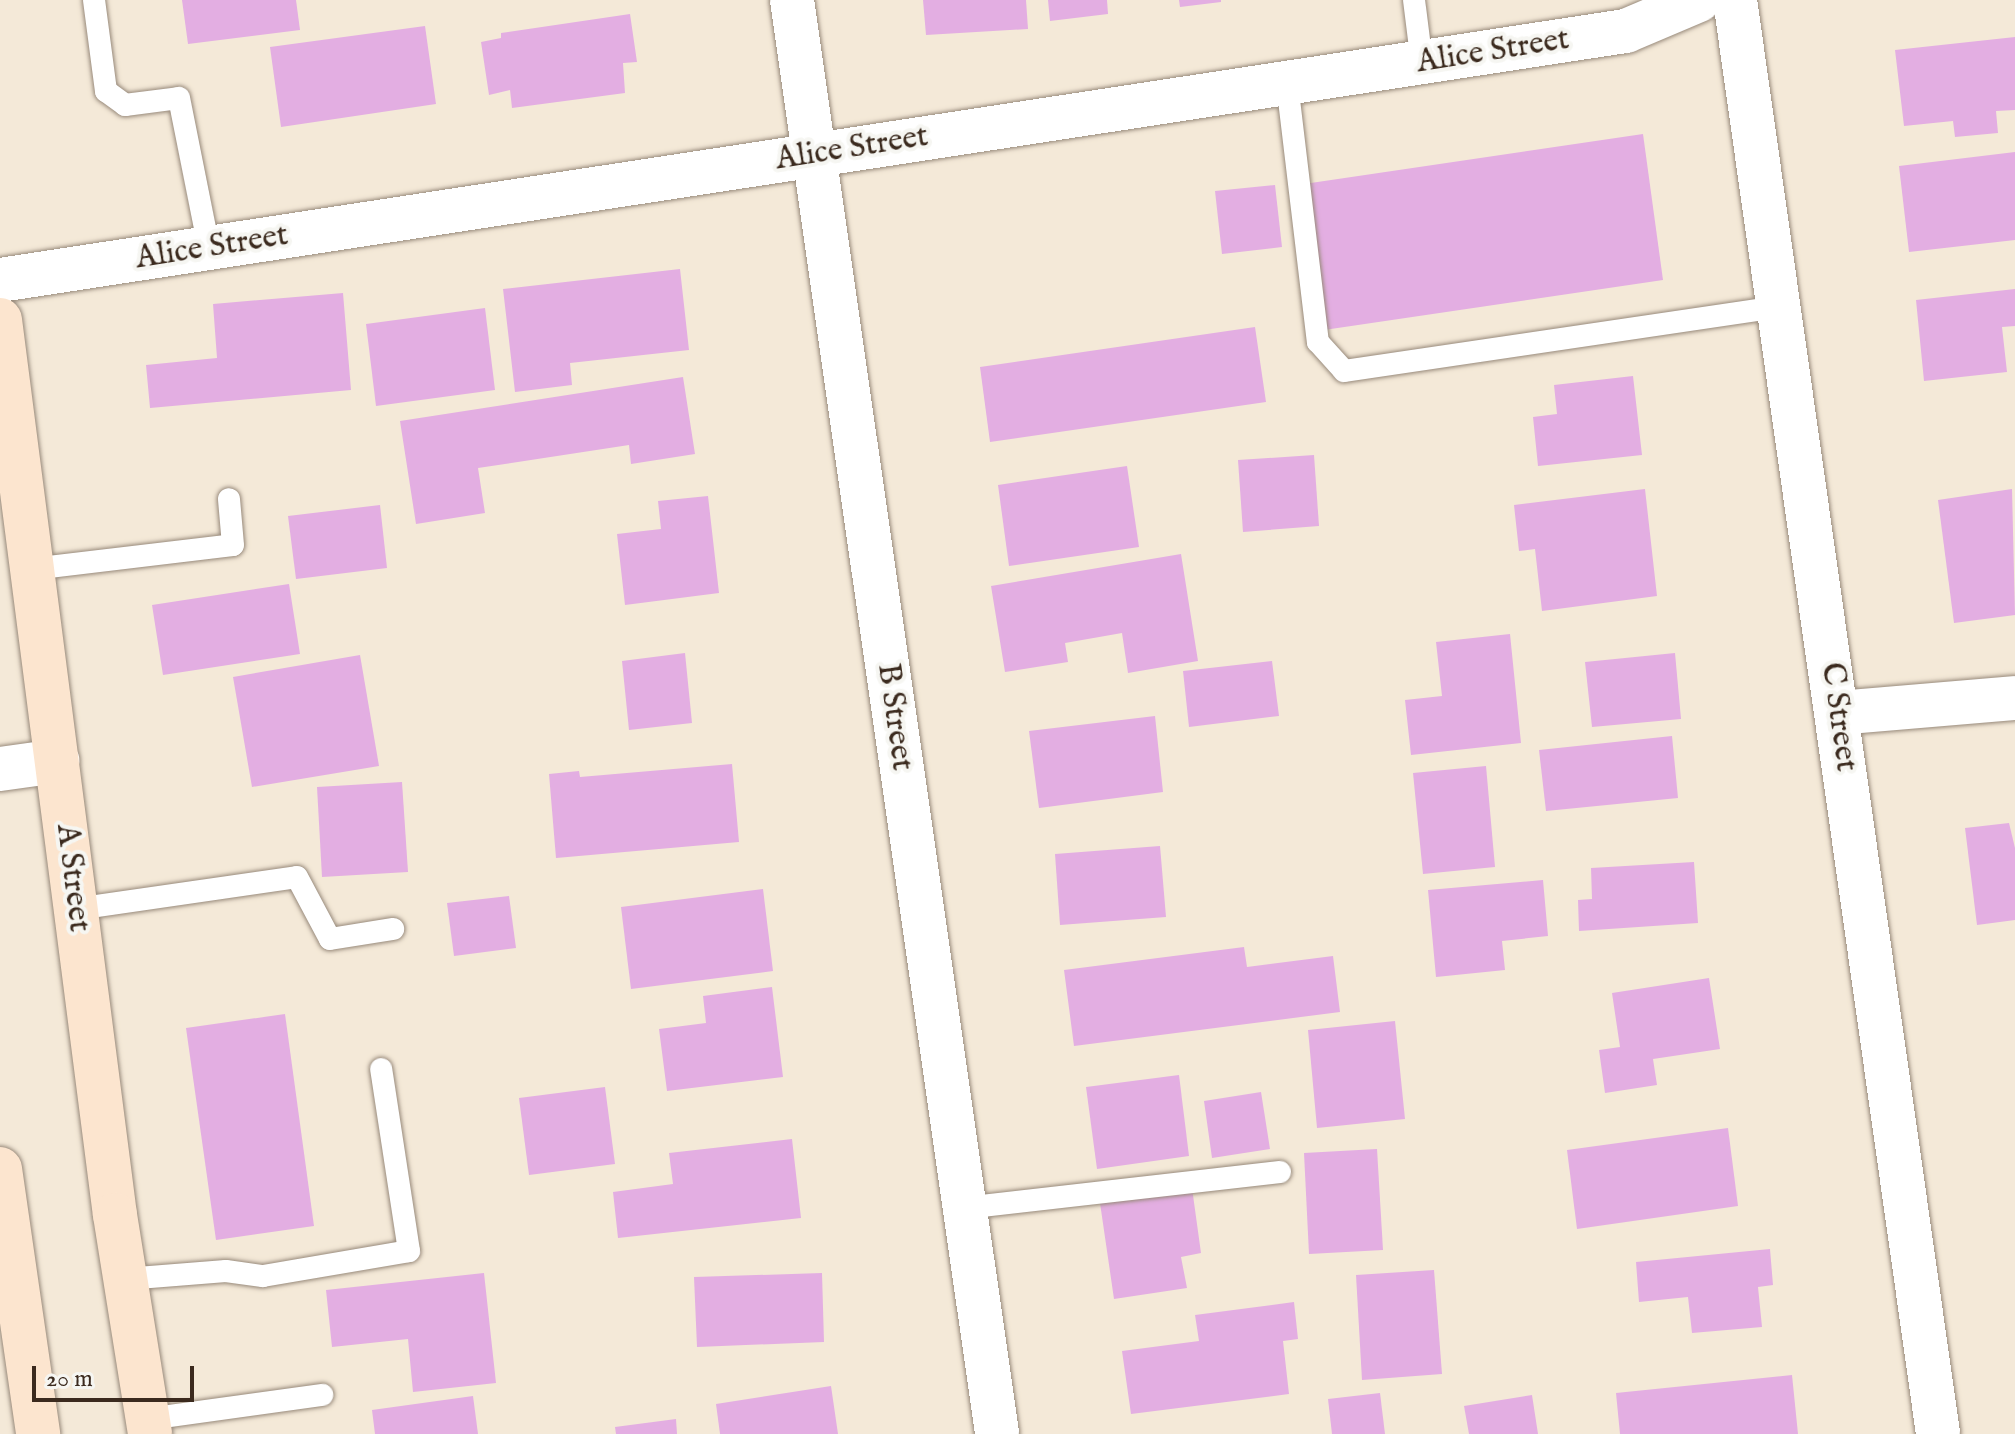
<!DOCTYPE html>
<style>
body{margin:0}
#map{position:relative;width:2015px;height:1434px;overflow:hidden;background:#f4e9d8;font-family:"IM FELL English",serif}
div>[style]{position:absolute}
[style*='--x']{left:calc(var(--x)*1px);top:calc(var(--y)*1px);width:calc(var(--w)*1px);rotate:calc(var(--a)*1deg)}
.building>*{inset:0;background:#e3aee2}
.roads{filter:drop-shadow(0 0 2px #988a7b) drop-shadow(0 0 2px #988a7b)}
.lane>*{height:22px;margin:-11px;padding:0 11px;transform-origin:11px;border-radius:11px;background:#fff}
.street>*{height:44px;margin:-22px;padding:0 22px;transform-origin:22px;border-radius:22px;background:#fff}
.secondary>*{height:44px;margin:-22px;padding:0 22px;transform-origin:22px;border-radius:22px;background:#fce5cf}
span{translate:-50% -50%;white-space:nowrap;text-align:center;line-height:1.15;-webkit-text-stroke:8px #f6f6f2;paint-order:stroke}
.street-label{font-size:32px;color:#3b2a1e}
.scale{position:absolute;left:32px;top:1366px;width:162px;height:36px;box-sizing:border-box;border:4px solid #3b2a1e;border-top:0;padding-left:10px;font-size:24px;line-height:28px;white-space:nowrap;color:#3b2a1e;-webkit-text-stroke:6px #f6f6f2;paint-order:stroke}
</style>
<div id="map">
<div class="building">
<div style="clip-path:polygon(182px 0,296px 0,300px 30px,188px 44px)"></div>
<div style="clip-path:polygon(923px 0,1026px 0,1028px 29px,926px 35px)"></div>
<div style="clip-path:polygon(1048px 0,1107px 0,1108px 14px,1050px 21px)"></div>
<div style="clip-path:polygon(1179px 0,1221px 0,1221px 2px,1180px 7px)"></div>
<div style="clip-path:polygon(630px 14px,637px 62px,623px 63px,625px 93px,512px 108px,510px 90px,489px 95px,481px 42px,501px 38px,501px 33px)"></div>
<div style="clip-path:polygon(425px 26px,436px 104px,281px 127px,270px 47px)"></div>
<div style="clip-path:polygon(2015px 37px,2015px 110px,1996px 111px,1998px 133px,1955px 137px,1953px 121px,1904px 126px,1895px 50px)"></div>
<div style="clip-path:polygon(1643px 134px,1663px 280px,1324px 330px,1304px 184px)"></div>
<div style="clip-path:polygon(2015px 152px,2015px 240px,1909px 252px,1899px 166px)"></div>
<div style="clip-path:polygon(1275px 185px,1282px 247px,1222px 254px,1215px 191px)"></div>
<div style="clip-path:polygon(680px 269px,689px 350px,570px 363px,572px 385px,515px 392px,503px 289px)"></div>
<div style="clip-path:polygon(2015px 289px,2015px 326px,2002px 327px,2007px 372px,1924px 381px,1916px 300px)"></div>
<div style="clip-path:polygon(343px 293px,351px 390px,150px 408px,146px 365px,217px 358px,213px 304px)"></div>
<div style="clip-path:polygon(485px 308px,495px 390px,376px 406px,366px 324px)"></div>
<div style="clip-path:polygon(1255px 327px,1266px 402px,990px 442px,980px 367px)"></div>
<div style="clip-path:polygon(1633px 376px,1642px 455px,1538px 466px,1533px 417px,1557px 414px,1554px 385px)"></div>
<div style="clip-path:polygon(683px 377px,695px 454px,631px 464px,629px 445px,478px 468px,485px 513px,416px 524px,400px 421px)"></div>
<div style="clip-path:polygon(1314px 455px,1319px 526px,1243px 532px,1238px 460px)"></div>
<div style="clip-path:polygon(1127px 466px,1139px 547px,1009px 566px,998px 485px)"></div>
<div style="clip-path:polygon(1645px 489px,1657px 596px,1542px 611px,1535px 549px,1519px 551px,1514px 505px)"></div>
<div style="clip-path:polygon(2012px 489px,2015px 615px,1954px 623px,1938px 500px)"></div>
<div style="clip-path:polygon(708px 496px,719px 593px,625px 605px,617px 534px,661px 529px,658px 501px)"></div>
<div style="clip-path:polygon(380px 505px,387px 568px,296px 579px,288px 516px)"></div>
<div style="clip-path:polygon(1181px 554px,1198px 661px,1128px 673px,1122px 633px,1065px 643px,1068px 662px,1005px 672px,991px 586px)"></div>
<div style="clip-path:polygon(289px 584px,300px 654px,163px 675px,152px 605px)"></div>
<div style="clip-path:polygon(1510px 634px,1521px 743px,1411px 755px,1405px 700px,1442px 696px,1436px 642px)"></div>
<div style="clip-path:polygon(685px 653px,692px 723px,629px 730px,622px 661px)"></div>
<div style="clip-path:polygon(1675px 653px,1681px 719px,1592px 727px,1585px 662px)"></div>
<div style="clip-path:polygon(360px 655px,379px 766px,252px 787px,233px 677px)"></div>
<div style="clip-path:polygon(1272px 661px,1279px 716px,1189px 727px,1183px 671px)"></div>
<div style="clip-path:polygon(1155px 716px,1163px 792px,1039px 808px,1029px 731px)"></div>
<div style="clip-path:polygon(1672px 736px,1678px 798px,1546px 811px,1539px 750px)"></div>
<div style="clip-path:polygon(732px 764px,739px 842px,556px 858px,549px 774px,579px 771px,580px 777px)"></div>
<div style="clip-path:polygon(1486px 766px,1495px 867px,1423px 874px,1413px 773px)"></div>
<div style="clip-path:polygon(402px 782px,408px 872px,322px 877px,317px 787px)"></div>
<div style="clip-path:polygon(2009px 823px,2015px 848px,2015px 920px,1977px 925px,1965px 828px)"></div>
<div style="clip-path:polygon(1160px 846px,1166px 917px,1060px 925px,1055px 854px)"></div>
<div style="clip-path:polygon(1694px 862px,1698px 923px,1579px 931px,1578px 900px,1592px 899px,1591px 868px)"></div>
<div style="clip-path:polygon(1543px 880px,1548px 936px,1502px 941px,1505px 970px,1436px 977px,1428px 890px)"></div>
<div style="clip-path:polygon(763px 889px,773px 971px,631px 989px,621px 907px)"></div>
<div style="clip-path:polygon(509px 896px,516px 948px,454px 956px,447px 903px)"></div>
<div style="clip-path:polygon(1244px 947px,1247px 967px,1333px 956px,1340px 1012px,1074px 1046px,1064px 970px)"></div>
<div style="clip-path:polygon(1709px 978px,1720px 1049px,1653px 1059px,1657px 1085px,1605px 1093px,1599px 1050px,1620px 1047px,1612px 993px)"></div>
<div style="clip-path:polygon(772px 987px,783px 1077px,667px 1091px,659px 1029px,706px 1023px,703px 996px)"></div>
<div style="clip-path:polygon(285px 1014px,314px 1226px,216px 1240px,186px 1028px)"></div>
<div style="clip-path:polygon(1395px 1021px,1405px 1119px,1317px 1128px,1308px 1030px)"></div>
<div style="clip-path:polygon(1179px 1075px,1189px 1156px,1097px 1169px,1086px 1087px)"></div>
<div style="clip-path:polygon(605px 1087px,615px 1164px,529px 1175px,519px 1098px)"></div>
<div style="clip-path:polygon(1261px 1092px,1270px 1149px,1212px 1158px,1204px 1101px)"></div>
<div style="clip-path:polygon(1728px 1128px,1738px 1206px,1577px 1229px,1567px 1150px)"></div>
<div style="clip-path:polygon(792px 1139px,801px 1218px,618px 1238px,613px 1192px,673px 1184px,669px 1153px)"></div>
<div style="clip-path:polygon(1377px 1149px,1383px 1250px,1309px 1254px,1304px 1153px)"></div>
<div style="clip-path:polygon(1192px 1188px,1201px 1253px,1181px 1257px,1187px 1288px,1114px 1299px,1100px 1203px)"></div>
<div style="clip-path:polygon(1770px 1249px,1773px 1285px,1758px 1287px,1762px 1327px,1692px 1333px,1688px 1297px,1639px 1302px,1636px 1262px)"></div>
<div style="clip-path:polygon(1434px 1270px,1442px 1374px,1362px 1380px,1356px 1275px)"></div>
<div style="clip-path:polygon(484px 1273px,496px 1383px,413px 1392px,408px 1339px,332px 1347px,326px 1290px)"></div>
<div style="clip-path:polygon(822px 1273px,824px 1342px,697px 1347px,694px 1277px)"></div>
<div style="clip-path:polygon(1294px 1302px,1298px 1339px,1283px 1341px,1289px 1394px,1131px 1414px,1122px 1351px,1199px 1341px,1195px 1315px)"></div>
<div style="clip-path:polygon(1792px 1375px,1798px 1434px,1620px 1434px,1616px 1393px)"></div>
<div style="clip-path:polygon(831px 1386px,838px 1434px,720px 1434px,716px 1404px)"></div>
<div style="clip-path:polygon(1380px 1393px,1385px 1434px,1332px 1434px,1328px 1399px)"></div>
<div style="clip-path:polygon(1532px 1395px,1538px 1434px,1469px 1434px,1464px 1406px)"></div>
<div style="clip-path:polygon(473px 1396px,478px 1434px,375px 1434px,372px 1410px)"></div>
<div style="clip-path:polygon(676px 1419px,677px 1434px,616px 1434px,615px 1427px)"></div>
</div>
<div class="roads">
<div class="lane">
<div style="--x:94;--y:0;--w:92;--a:82.5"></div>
<div style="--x:106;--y:91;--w:24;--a:36"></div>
<div style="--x:125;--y:105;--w:54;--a:-7.4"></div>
<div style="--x:179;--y:98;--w:153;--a:78.7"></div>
<div style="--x:1414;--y:0;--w:64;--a:82.8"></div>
<div style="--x:1287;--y:83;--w:261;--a:83.2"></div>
<div style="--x:1318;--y:342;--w:39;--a:48"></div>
<div style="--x:1344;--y:371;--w:440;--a:-8.4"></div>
<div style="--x:32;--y:569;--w:202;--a:-6.8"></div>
<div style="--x:233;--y:545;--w:46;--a:-95"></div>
<div style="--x:76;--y:909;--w:223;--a:-8.2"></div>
<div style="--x:297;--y:877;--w:70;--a:62"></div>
<div style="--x:330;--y:939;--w:64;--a:-9"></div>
<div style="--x:964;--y:1208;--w:318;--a:-6.5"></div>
<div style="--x:125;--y:1279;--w:101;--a:-4.5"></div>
<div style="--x:226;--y:1271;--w:37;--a:8"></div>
<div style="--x:263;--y:1276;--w:148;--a:-9.7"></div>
<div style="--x:409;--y:1251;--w:184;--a:-98.7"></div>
<div style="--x:148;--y:1419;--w:176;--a:-7.9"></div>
</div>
<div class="street">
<div style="--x:792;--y:0;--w:1449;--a:81.86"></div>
<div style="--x:1735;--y:0;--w:1448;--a:81.94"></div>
<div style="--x:0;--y:280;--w:1645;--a:-8.71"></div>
<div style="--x:1626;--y:31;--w:79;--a:-23"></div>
<div style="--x:1837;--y:713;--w:179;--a:-4.8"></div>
<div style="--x:0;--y:769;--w:58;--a:-8"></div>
</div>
<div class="secondary">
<div style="--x:0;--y:320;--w:902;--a:82.68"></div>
<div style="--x:115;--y:1215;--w:222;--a:80.9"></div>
<div style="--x:0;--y:1169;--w:268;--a:81.8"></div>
</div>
</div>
<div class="street-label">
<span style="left:1493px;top:52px;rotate:-9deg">Alice Street</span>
<span style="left:852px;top:149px;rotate:-9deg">Alice Street</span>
<span style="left:212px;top:248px;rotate:-9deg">Alice Street</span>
<span style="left:894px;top:717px;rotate:82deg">B Street</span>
<span style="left:1838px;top:717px;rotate:82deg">C Street</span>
<span style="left:72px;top:878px;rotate:83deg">A Street</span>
</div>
<div class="scale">20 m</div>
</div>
